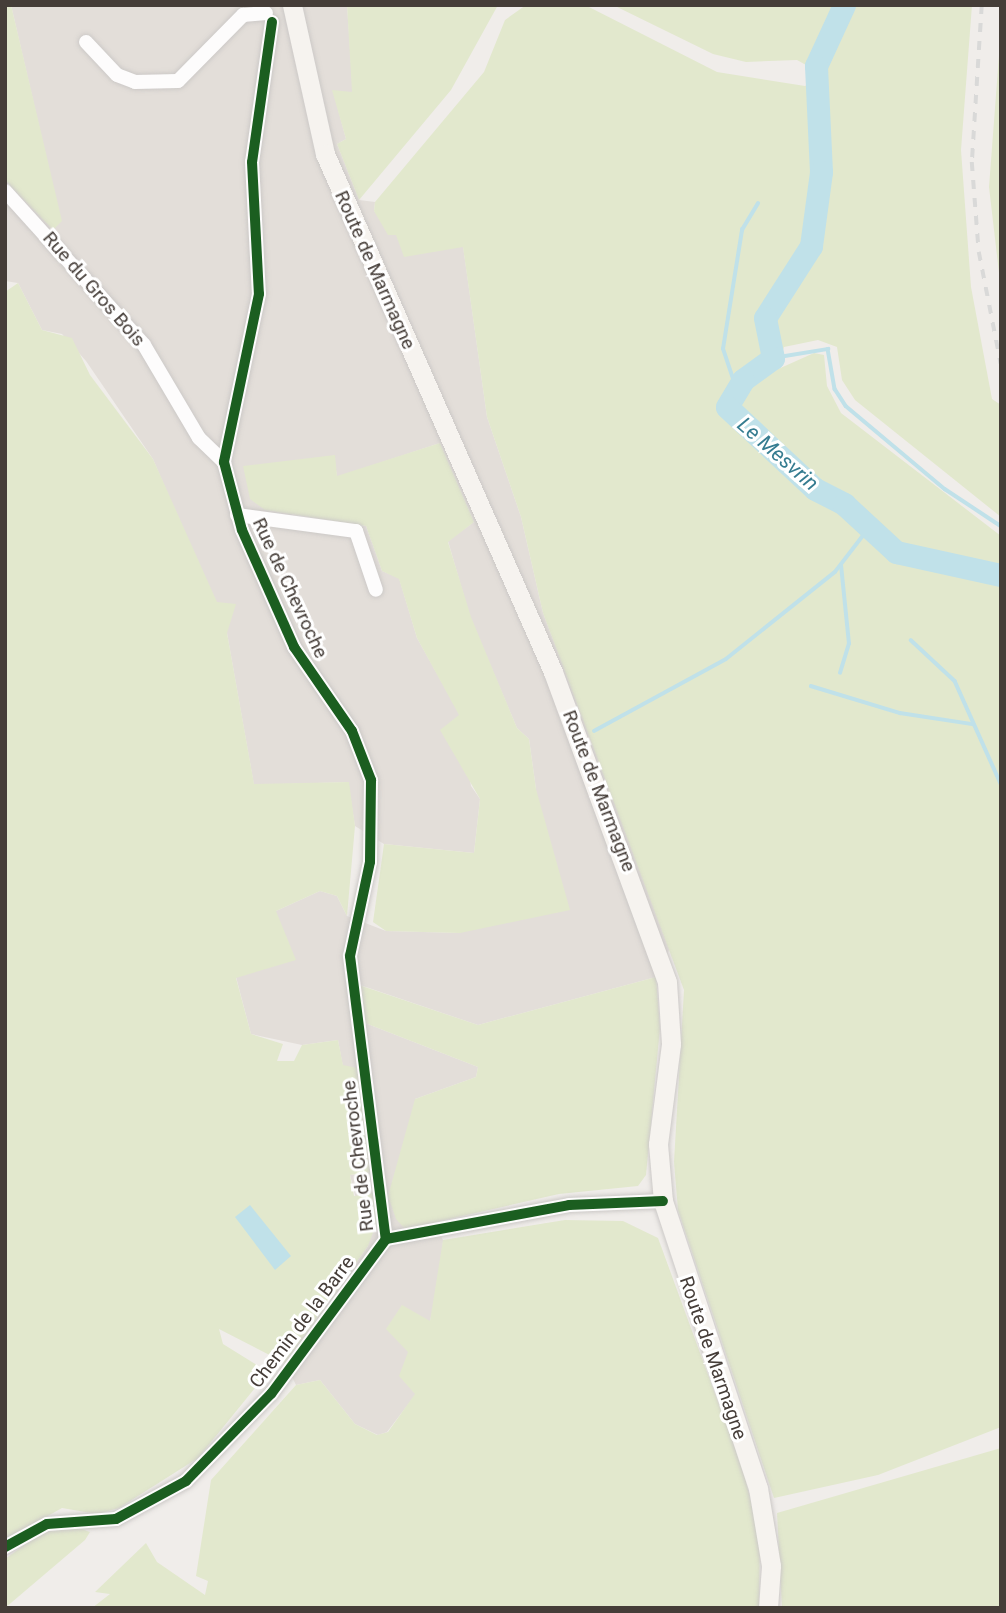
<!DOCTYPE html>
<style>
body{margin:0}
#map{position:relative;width:1006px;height:1613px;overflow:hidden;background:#f0edea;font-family:Roboto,sans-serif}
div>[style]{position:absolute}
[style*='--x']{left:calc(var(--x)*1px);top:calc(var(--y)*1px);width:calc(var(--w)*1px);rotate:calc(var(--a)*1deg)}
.residential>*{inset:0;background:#e3ded9}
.green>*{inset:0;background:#e2e8cd}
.water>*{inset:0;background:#c0e1e9}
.stream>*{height:3.5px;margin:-1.75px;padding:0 1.75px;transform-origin:1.75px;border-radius:1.75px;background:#c0e1e9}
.river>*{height:23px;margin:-11.5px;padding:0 11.5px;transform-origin:11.5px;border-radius:11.5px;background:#c0e1e9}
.roads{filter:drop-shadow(0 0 2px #ccc9c7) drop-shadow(0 0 2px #ccc9c7)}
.minor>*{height:14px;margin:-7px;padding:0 7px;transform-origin:7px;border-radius:7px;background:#fdfcfc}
.secondary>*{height:19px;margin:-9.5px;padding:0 9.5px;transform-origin:9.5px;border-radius:9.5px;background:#f6f3ef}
.rail>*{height:3.5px;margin-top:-1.75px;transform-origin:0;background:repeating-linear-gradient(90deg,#d9d9d8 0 9px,transparent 0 18px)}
.cycleway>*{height:10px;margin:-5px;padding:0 5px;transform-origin:5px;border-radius:5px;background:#1b5e20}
span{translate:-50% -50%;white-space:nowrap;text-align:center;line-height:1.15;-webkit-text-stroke:6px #fff;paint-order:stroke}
.street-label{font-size:19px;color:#453d38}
.water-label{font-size:21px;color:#357c90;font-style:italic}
.frame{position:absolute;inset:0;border:7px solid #453d38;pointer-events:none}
</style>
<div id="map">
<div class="residential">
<div style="clip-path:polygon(11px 5px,347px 5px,353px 93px,333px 91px,346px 139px,337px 144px,359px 200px,375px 202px,374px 211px,396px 234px,463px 246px,487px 417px,521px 517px,543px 613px,670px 948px,656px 977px,478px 1025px,360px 985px,365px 1023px,478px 1067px,476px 1077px,415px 1099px,434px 1223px,443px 1240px,441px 1276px,430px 1321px,409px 1352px,416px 1394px,387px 1432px,378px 1435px,355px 1424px,320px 1380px,296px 1385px,285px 1363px,368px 1246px,350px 1175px,363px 1174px,338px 1040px,302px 1045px,251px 1034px,236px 977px,276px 911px,320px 891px,337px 896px,347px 916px,386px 931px,460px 933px,536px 789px,529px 739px,517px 728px,470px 617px,448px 541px,474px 522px,440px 443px,337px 477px,334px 455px,292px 515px,366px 526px,382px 571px,399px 578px,417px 638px,460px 715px,471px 786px,480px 799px,474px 853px,384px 844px,355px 826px,348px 782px,254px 785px,227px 633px,153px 459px,86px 361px,62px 334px,42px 330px,18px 283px,5px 281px,5px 180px,53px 229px,61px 221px)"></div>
</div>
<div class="green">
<div style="clip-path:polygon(5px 5px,11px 5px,62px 221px,53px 230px,5px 180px)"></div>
<div style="clip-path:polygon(347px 5px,498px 5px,451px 90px,359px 200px,337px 144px,346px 139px,332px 90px,352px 92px)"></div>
<div style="clip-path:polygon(526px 5px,585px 5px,717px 72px,805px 86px,824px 75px,797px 60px,746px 62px,713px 54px,613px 5px,972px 5px,961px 150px,971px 287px,992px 399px,1001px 405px,1001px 517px,855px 400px,842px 380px,837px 347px,818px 340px,784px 347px,776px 370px,814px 353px,824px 355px,827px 386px,841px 413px,1001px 536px,1001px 1427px,878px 1475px,774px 1498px,678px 1210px,674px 1162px,684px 990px,543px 613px,521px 517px,487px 417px,463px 247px,404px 257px,396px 235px,388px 235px,374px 211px,375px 202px,484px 72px,505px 20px)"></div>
<div style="clip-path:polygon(1001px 29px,1001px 290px,989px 187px)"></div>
<div style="clip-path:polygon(18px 283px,42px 330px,72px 338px,90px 375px,153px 459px,217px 602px,236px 604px,227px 633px,254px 784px,349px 782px,355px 826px,347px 916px,337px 896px,320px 891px,276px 911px,296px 960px,236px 978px,251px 1034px,283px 1044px,277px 1061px,294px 1061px,302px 1045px,338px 1040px,343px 1065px,357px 1068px,372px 1172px,350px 1175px,354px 1196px,374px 1193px,377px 1222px,368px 1246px,285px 1363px,219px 1329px,223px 1344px,268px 1372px,198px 1458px,119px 1508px,97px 1514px,62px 1508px,5px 1540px,5px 292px)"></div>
<div style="clip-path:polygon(440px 443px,474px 522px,448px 542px,471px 617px,517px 728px,529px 739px,536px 789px,570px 910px,460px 933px,386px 931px,373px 922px,384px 844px,474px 853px,480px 799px,440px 730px,459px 715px,417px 638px,399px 579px,382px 571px,366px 526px,265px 510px,250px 499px,243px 466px,335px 455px,337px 476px)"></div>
<div style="clip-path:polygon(656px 977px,660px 1028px,646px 1175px,638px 1186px,559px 1194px,405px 1229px,396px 1219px,388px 1196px,415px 1099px,476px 1077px,478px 1067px,365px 1023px,359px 985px,478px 1025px)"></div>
<div style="clip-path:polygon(565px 1220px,623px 1221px,658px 1238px,744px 1473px,760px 1540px,759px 1608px,92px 1608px,110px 1594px,95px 1592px,146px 1543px,157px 1562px,205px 1595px,208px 1581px,196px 1576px,211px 1480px,296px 1385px,320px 1380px,355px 1424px,377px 1435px,388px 1432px,415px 1394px,399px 1376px,408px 1352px,386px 1329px,402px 1305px,430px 1321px,443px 1240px)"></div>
<div style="clip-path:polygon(1001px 1448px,1001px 1608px,782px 1608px,777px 1513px)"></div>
<div style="clip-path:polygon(79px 1528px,90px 1532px,85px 1540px,5px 1608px,5px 1559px,45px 1530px)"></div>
</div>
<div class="water">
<div style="clip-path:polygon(250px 1205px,291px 1256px,275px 1270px,235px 1217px)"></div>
</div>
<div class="stream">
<div style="--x:773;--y:358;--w:56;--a:-9.3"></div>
<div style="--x:828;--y:349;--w:41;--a:80.1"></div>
<div style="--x:835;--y:389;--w:20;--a:57"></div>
<div style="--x:846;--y:406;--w:129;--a:40"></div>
<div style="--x:945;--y:489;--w:67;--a:33.5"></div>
<div style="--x:736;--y:388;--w:41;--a:-108.4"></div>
<div style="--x:723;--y:349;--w:121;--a:-80.9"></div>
<div style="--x:742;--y:230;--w:31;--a:-59"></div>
<div style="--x:911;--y:640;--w:60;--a:43"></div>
<div style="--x:955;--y:681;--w:113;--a:65.9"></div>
<div style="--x:840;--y:673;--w:30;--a:-73"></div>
<div style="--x:849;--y:644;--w:79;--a:-95.8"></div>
<div style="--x:811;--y:686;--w:93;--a:16.9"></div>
<div style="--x:900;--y:713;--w:73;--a:8.7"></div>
<div style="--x:594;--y:731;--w:150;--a:-28.6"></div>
<div style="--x:726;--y:659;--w:139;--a:-38.6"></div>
<div style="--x:835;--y:572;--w:54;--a:-52.5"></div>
</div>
<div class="river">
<div style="--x:844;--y:5;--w:67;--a:114.7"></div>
<div style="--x:816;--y:66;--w:106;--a:87.3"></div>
<div style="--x:821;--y:172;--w:75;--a:97.7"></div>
<div style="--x:811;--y:246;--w:85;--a:122.6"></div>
<div style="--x:765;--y:318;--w:41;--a:78.7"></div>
<div style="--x:773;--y:358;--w:37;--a:144"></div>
<div style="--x:743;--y:380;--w:31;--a:121"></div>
<div style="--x:727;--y:407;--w:120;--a:43"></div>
<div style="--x:815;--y:489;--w:33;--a:27"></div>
<div style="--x:844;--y:504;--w:71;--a:42.7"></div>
<div style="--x:896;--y:552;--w:107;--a:12.4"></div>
</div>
<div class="roads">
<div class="minor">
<div style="--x:272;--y:22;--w:141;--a:98.1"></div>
<div style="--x:252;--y:162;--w:132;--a:87"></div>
<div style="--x:259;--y:294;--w:172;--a:101.8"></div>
<div style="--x:224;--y:462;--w:70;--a:75.2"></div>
<div style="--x:242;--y:530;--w:128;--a:66"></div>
<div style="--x:294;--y:647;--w:102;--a:55.4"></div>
<div style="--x:352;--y:731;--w:53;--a:68.8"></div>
<div style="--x:371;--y:780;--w:82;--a:90.7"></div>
<div style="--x:370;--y:862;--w:96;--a:102"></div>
<div style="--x:350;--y:956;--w:285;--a:82.8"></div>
<div style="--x:86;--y:42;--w:45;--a:46.8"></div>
<div style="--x:117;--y:75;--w:19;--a:21"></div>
<div style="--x:135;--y:82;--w:43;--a:-1.3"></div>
<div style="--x:178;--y:81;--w:93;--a:-45.4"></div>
<div style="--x:243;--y:15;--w:23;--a:-5"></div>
<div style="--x:5;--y:191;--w:207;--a:47.9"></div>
<div style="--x:144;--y:345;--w:108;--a:59.4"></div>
<div style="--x:199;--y:438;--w:35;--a:44"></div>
<div style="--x:237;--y:515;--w:120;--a:7.7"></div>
<div style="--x:356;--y:531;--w:62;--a:71.3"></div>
<div style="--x:5;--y:1547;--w:48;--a:-28.7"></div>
<div style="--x:47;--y:1524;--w:69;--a:-4.1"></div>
<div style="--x:116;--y:1519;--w:80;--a:-28.5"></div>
<div style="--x:186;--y:1481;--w:122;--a:-45.7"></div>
<div style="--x:271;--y:1394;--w:193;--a:-53.4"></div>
<div style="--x:386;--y:1239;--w:186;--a:-10.5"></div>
<div style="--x:569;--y:1205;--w:94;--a:-2.4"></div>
</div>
<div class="secondary">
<div style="--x:292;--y:5;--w:153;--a:77.5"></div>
<div style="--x:325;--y:154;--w:566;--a:66.24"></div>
<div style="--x:553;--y:672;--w:330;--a:69.8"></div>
<div style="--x:667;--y:982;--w:62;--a:86.3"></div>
<div style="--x:671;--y:1044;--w:101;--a:97.4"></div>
<div style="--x:658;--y:1144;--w:57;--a:85"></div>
<div style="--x:663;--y:1201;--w:302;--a:71.7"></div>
<div style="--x:758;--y:1488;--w:79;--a:80.5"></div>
<div style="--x:771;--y:1566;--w:42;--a:94.1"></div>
</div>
</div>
<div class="rail">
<div style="--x:982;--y:5;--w:157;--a:93.6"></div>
<div style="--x:972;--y:162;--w:90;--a:85.6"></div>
<div style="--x:979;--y:252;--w:114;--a:78.9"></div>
</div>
<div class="cycleway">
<div style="--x:272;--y:22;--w:141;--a:98.1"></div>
<div style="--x:252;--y:162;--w:132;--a:87"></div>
<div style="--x:259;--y:294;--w:172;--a:101.8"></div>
<div style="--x:224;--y:462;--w:70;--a:75.2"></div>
<div style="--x:242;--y:530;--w:128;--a:66"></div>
<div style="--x:294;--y:647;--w:102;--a:55.4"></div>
<div style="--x:352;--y:731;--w:53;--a:68.8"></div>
<div style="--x:371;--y:780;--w:82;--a:90.7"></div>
<div style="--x:370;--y:862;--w:96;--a:102"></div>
<div style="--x:350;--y:956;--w:285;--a:82.8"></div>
<div style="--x:5;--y:1547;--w:48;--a:-28.7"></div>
<div style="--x:47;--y:1524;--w:69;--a:-4.1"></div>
<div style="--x:116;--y:1519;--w:80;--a:-28.5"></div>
<div style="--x:186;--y:1481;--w:122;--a:-45.7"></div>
<div style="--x:271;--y:1394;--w:193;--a:-53.4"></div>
<div style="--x:386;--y:1239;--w:186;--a:-10.5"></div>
<div style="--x:569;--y:1205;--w:94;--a:-2.4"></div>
</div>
<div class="street-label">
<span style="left:375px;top:270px;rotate:66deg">Route de Marmagne</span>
<span style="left:94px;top:289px;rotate:49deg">Rue du Gros Bois</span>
<span style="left:290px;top:588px;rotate:65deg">Rue de Chevroche</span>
<span style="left:599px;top:791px;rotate:69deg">Route de Marmagne</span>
<span style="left:358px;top:1156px;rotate:-97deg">Rue de Chevroche</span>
<span style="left:302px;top:1322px;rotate:-53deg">Chemin de la Barre</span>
<span style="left:713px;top:1358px;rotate:71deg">Route de Marmagne</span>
</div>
<div class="water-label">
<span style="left:778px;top:454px;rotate:41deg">Le Mesvrin</span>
</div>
<div class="frame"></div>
</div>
